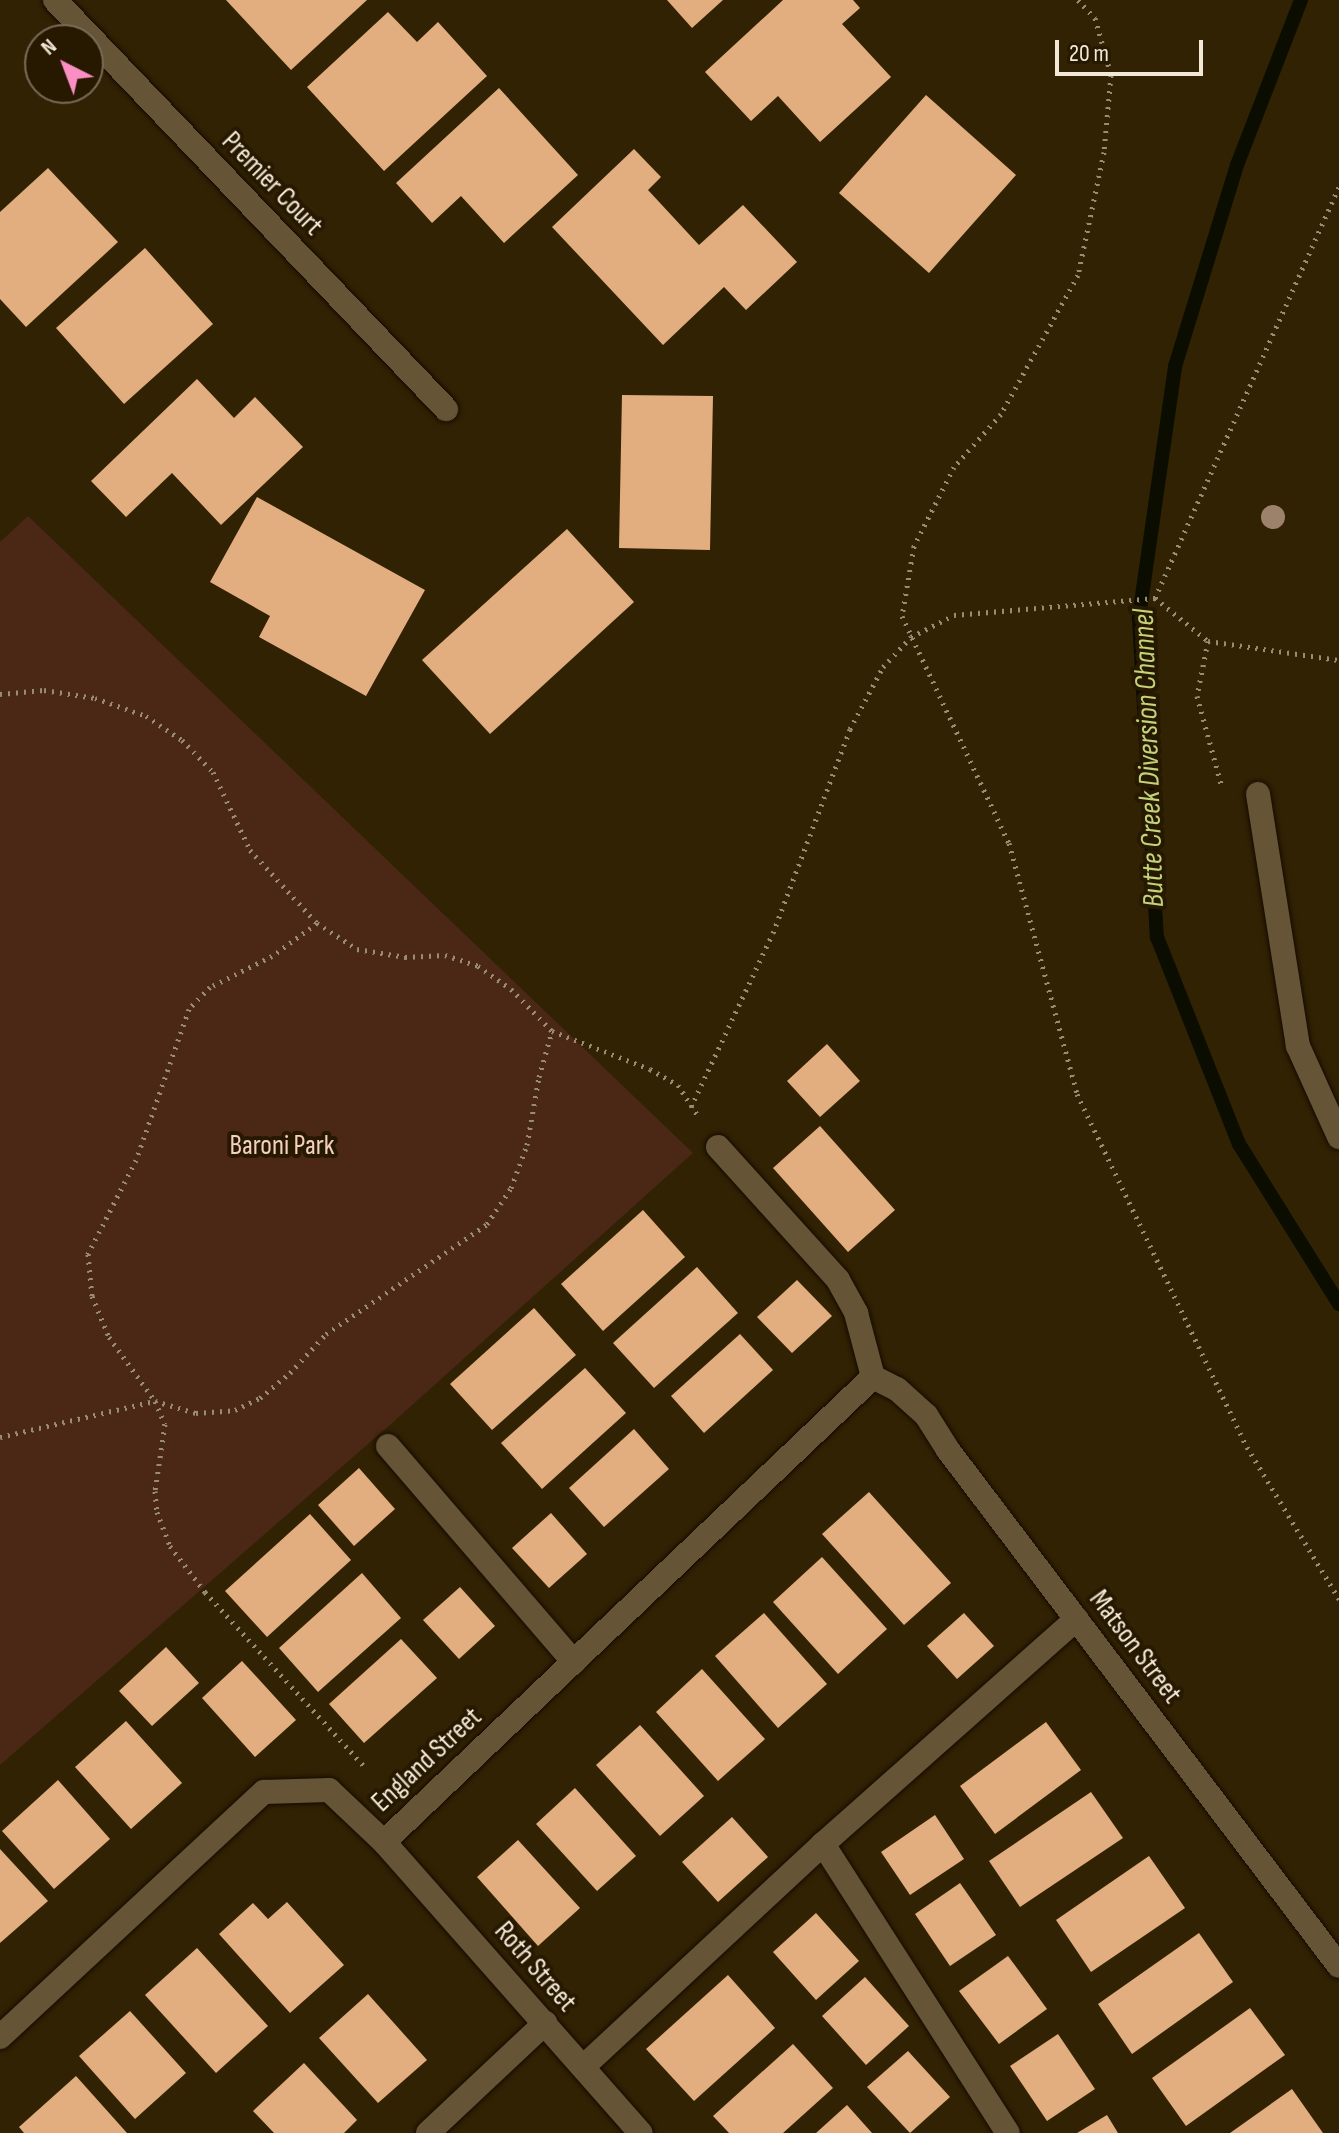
<!DOCTYPE html>
<style>
body{margin:0}
#map{position:relative;width:1339px;height:2133px;overflow:hidden;background:#312204;font-family:"Sofia Sans Condensed",sans-serif}
div>[style]{position:absolute}
[style*='--x']{left:calc(var(--x)*1px);top:calc(var(--y)*1px);width:calc(var(--w)*1px);rotate:calc(var(--a)*1deg)}
.green>*{inset:0;background:#4b2716}
.stream>*{height:14px;margin:-7px;padding:0 7px;transform-origin:7px;border-radius:7px;background:#0a0d00}
.building>*{inset:0;background:#e3ae7f}
.path>*{height:5px;margin-top:-2.5px;transform-origin:0;background:repeating-linear-gradient(90deg,#988c75 0 2px,transparent 0 8px)}
.roads{filter:drop-shadow(0 0 2px #160b00) drop-shadow(0 0 2px #160b00)}
.minor>*{height:24px;margin:-12px;padding:0 12px;transform-origin:12px;border-radius:12px;background:#655436}
.trees>*{width:24px;height:24px;margin:-12px;border-radius:50%;background:#9d826b}
span{translate:-50% -50%;white-space:nowrap;text-align:center;line-height:1.15;-webkit-text-stroke:8px #271800;paint-order:stroke}
.street-label{font-size:28px;color:#f2e8d7}
.park-label{font-size:28px;color:#f5d0c0}
.water-label{font-size:30px;color:#c2d378;font-style:italic}
.north{position:absolute;left:24px;top:24px;width:80px;height:80px;box-sizing:border-box;background:#271800;border:2px solid #786b56;border-radius:50%;rotate:318deg;font-size:22px;font-weight:700;line-height:32px;text-align:center;color:#f2e8d7}
.north::after{content:'';display:block;margin:auto;width:28px;height:36px;background:#fb8fc4;clip-path:polygon(50% 0,100% 100%,50% 72%,0 100%)}
.scale{position:absolute;left:1055px;top:40px;width:148px;height:36px;box-sizing:border-box;border:4px solid #f2e8d7;border-top:0;padding-left:10px;font-size:24px;line-height:28px;white-space:nowrap;color:#f2e8d7;-webkit-text-stroke:6px #271800;paint-order:stroke}
</style>
<div id="map">
<div class="green">
<div style="clip-path:polygon(28px 516px,693px 1153px,391px 1424px,0 1765px,0 542px)"></div>
</div>
<div class="stream">
<div style="--x:1301;--y:0;--w:177;--a:111.2"></div>
<div style="--x:1237;--y:165;--w:211;--a:107.1"></div>
<div style="--x:1175;--y:367;--w:254;--a:98.2"></div>
<div style="--x:1139;--y:618;--w:320;--a:86.8"></div>
<div style="--x:1157;--y:937;--w:223;--a:68.4"></div>
<div style="--x:1239;--y:1144;--w:189;--a:58"></div>
</div>
<div class="building">
<div style="clip-path:polygon(226px 0,367px 0,291px 70px)"></div>
<div style="clip-path:polygon(667px 0,723px 0,692px 28px)"></div>
<div style="clip-path:polygon(783px 0,853px 0,860px 8px,842px 24px,891px 77px,820px 142px,778px 96px,751px 121px,705px 72px)"></div>
<div style="clip-path:polygon(388px 12px,417px 42px,438px 22px,487px 76px,384px 171px,307px 87px)"></div>
<div style="clip-path:polygon(499px 88px,578px 175px,504px 243px,461px 196px,432px 223px,396px 183px)"></div>
<div style="clip-path:polygon(926px 95px,1016px 175px,929px 273px,839px 193px)"></div>
<div style="clip-path:polygon(634px 149px,661px 177px,648px 190px,699px 245px,743px 205px,797px 262px,746px 310px,724px 287px,663px 345px,552px 227px)"></div>
<div style="clip-path:polygon(48px 168px,118px 242px,26px 327px,0 299px,0 212px)"></div>
<div style="clip-path:polygon(145px 248px,213px 324px,124px 404px,56px 328px)"></div>
<div style="clip-path:polygon(197px 379px,234px 418px,255px 397px,303px 447px,221px 525px,172px 473px,126px 517px,91px 481px)"></div>
<div style="clip-path:polygon(622px 395px,713px 396px,710px 550px,619px 548px)"></div>
<div style="clip-path:polygon(257px 497px,425px 590px,366px 696px,259px 637px,270px 616px,210px 582px)"></div>
<div style="clip-path:polygon(567px 529px,634px 602px,490px 734px,422px 660px)"></div>
<div style="clip-path:polygon(827px 1044px,860px 1081px,820px 1117px,787px 1081px)"></div>
<div style="clip-path:polygon(820px 1126px,895px 1210px,848px 1252px,773px 1168px)"></div>
<div style="clip-path:polygon(643px 1210px,685px 1257px,603px 1331px,561px 1284px)"></div>
<div style="clip-path:polygon(697px 1267px,738px 1313px,654px 1388px,613px 1343px)"></div>
<div style="clip-path:polygon(797px 1280px,832px 1316px,792px 1353px,757px 1317px)"></div>
<div style="clip-path:polygon(534px 1308px,576px 1355px,492px 1430px,450px 1384px)"></div>
<div style="clip-path:polygon(740px 1334px,773px 1370px,704px 1433px,671px 1396px)"></div>
<div style="clip-path:polygon(585px 1368px,626px 1413px,542px 1489px,501px 1443px)"></div>
<div style="clip-path:polygon(634px 1429px,669px 1469px,604px 1527px,569px 1488px)"></div>
<div style="clip-path:polygon(359px 1468px,395px 1509px,354px 1546px,318px 1505px)"></div>
<div style="clip-path:polygon(869px 1492px,951px 1583px,904px 1625px,822px 1534px)"></div>
<div style="clip-path:polygon(551px 1513px,587px 1554px,549px 1588px,512px 1548px)"></div>
<div style="clip-path:polygon(310px 1514px,351px 1560px,267px 1637px,225px 1591px)"></div>
<div style="clip-path:polygon(822px 1557px,887px 1629px,838px 1674px,773px 1602px)"></div>
<div style="clip-path:polygon(362px 1573px,401px 1618px,318px 1692px,279px 1648px)"></div>
<div style="clip-path:polygon(460px 1587px,495px 1626px,459px 1659px,423px 1620px)"></div>
<div style="clip-path:polygon(764px 1613px,827px 1684px,778px 1728px,715px 1656px)"></div>
<div style="clip-path:polygon(964px 1613px,994px 1646px,957px 1679px,927px 1646px)"></div>
<div style="clip-path:polygon(401px 1639px,437px 1678px,364px 1743px,329px 1704px)"></div>
<div style="clip-path:polygon(166px 1647px,199px 1683px,152px 1726px,119px 1691px)"></div>
<div style="clip-path:polygon(242px 1661px,296px 1720px,255px 1757px,202px 1698px)"></div>
<div style="clip-path:polygon(702px 1669px,765px 1739px,718px 1781px,656px 1712px)"></div>
<div style="clip-path:polygon(126px 1721px,182px 1783px,131px 1829px,75px 1767px)"></div>
<div style="clip-path:polygon(1046px 1722px,1081px 1770px,995px 1834px,960px 1786px)"></div>
<div style="clip-path:polygon(640px 1725px,704px 1796px,660px 1836px,596px 1765px)"></div>
<div style="clip-path:polygon(58px 1780px,110px 1839px,54px 1889px,2px 1831px)"></div>
<div style="clip-path:polygon(575px 1788px,636px 1856px,597px 1891px,536px 1824px)"></div>
<div style="clip-path:polygon(1091px 1792px,1123px 1838px,1020px 1907px,989px 1861px)"></div>
<div style="clip-path:polygon(935px 1815px,964px 1859px,910px 1895px,881px 1852px)"></div>
<div style="clip-path:polygon(732px 1817px,768px 1857px,718px 1902px,682px 1862px)"></div>
<div style="clip-path:polygon(518px 1840px,580px 1908px,538px 1946px,477px 1877px)"></div>
<div style="clip-path:polygon(0 1849px,48px 1901px,0 1943px)"></div>
<div style="clip-path:polygon(1149px 1856px,1185px 1908px,1091px 1972px,1056px 1920px)"></div>
<div style="clip-path:polygon(960px 1883px,996px 1935px,950px 1966px,915px 1914px)"></div>
<div style="clip-path:polygon(287px 1902px,344px 1965px,290px 2013px,219px 1934px,253px 1903px,268px 1919px)"></div>
<div style="clip-path:polygon(816px 1913px,859px 1961px,816px 2000px,773px 1952px)"></div>
<div style="clip-path:polygon(1199px 1933px,1233px 1982px,1132px 2054px,1098px 2004px)"></div>
<div style="clip-path:polygon(197px 1948px,268px 2026px,216px 2073px,145px 1995px)"></div>
<div style="clip-path:polygon(1008px 1956px,1047px 2009px,999px 2044px,959px 1991px)"></div>
<div style="clip-path:polygon(728px 1975px,775px 2028px,694px 2101px,646px 2049px)"></div>
<div style="clip-path:polygon(865px 1977px,909px 2026px,866px 2065px,822px 2016px)"></div>
<div style="clip-path:polygon(368px 1994px,427px 2060px,378px 2103px,319px 2038px)"></div>
<div style="clip-path:polygon(1250px 2008px,1285px 2055px,1186px 2126px,1152px 2078px)"></div>
<div style="clip-path:polygon(130px 2011px,186px 2073px,135px 2119px,79px 2056px)"></div>
<div style="clip-path:polygon(1058px 2034px,1095px 2089px,1047px 2121px,1010px 2066px)"></div>
<div style="clip-path:polygon(793px 2044px,833px 2088px,783px 2133px,729px 2133px,713px 2116px)"></div>
<div style="clip-path:polygon(908px 2051px,950px 2097px,910px 2133px,867px 2087px)"></div>
<div style="clip-path:polygon(304px 2063px,357px 2120px,344px 2133px,274px 2133px,253px 2111px)"></div>
<div style="clip-path:polygon(76px 2076px,127px 2133px,24px 2133px,19px 2127px)"></div>
<div style="clip-path:polygon(1292px 2089px,1323px 2133px,1230px 2133px)"></div>
<div style="clip-path:polygon(847px 2105px,872px 2133px,816px 2133px)"></div>
<div style="clip-path:polygon(1107px 2115px,1118px 2133px,1077px 2133px)"></div>
</div>
<div class="path">
<div style="--x:1078;--y:0;--w:25;--a:47"></div>
<div style="--x:1095;--y:18;--w:59;--a:74.3"></div>
<div style="--x:1111;--y:75;--w:77;--a:95.2"></div>
<div style="--x:1104;--y:152;--w:126;--a:101.9"></div>
<div style="--x:1078;--y:275;--w:159;--a:119"></div>
<div style="--x:1001;--y:414;--w:71;--a:131.6"></div>
<div style="--x:954;--y:467;--w:89;--a:116.9"></div>
<div style="--x:914;--y:546;--w:71;--a:99.7"></div>
<div style="--x:902;--y:616;--w:251;--a:64.8"></div>
<div style="--x:1009;--y:843;--w:260;--a:74.8"></div>
<div style="--x:1077;--y:1094;--w:392;--a:64.3"></div>
<div style="--x:1247;--y:1447;--w:178;--a:58.8"></div>
<div style="--x:1155;--y:598;--w:68;--a:39.1"></div>
<div style="--x:1208;--y:641;--w:132;--a:8.3"></div>
<div style="--x:1208;--y:641;--w:56;--a:101.3"></div>
<div style="--x:1197;--y:696;--w:91;--a:74.7"></div>
<div style="--x:0;--y:694;--w:44;--a:-5.2"></div>
<div style="--x:44;--y:690;--w:52;--a:8.9"></div>
<div style="--x:95;--y:698;--w:54;--a:19.4"></div>
<div style="--x:146;--y:716;--w:43;--a:33.7"></div>
<div style="--x:182;--y:740;--w:45;--a:45.9"></div>
<div style="--x:213;--y:772;--w:86;--a:64.6"></div>
<div style="--x:250;--y:850;--w:99;--a:47.5"></div>
<div style="--x:317;--y:923;--w:48;--a:33"></div>
<div style="--x:357;--y:949;--w:49;--a:9.5"></div>
<div style="--x:405;--y:957;--w:40;--a:-2.9"></div>
<div style="--x:445;--y:955;--w:35;--a:18"></div>
<div style="--x:478;--y:966;--w:40;--a:34.9"></div>
<div style="--x:511;--y:989;--w:59;--a:45.7"></div>
<div style="--x:552;--y:1031;--w:105;--a:21.2"></div>
<div style="--x:650;--y:1069;--w:32;--a:30"></div>
<div style="--x:678;--y:1085;--w:37;--a:57"></div>
<div style="--x:317;--y:923;--w:56;--a:143.7"></div>
<div style="--x:272;--y:956;--w:69;--a:153.4"></div>
<div style="--x:210;--y:987;--w:30;--a:134"></div>
<div style="--x:189;--y:1009;--w:160;--a:109.3"></div>
<div style="--x:136;--y:1160;--w:106;--a:117.1"></div>
<div style="--x:88;--y:1254;--w:42;--a:84.6"></div>
<div style="--x:92;--y:1296;--w:44;--a:67.5"></div>
<div style="--x:109;--y:1337;--w:79;--a:54.3"></div>
<div style="--x:155;--y:1401;--w:25;--a:67"></div>
<div style="--x:165;--y:1424;--w:68;--a:98.5"></div>
<div style="--x:155;--y:1491;--w:21;--a:85"></div>
<div style="--x:157;--y:1512;--w:36;--a:69"></div>
<div style="--x:170;--y:1546;--w:58;--a:52.7"></div>
<div style="--x:205;--y:1592;--w:236;--a:47.6"></div>
<div style="--x:691;--y:1107;--w:192;--a:-64.8"></div>
<div style="--x:773;--y:933;--w:218;--a:-69.3"></div>
<div style="--x:850;--y:729;--w:70;--a:-62"></div>
<div style="--x:883;--y:667;--w:41;--a:-47"></div>
<div style="--x:911;--y:637;--w:48;--a:-27.1"></div>
<div style="--x:954;--y:615;--w:202;--a:-4.8"></div>
<div style="--x:1155;--y:598;--w:451;--a:-65.9"></div>
<div style="--x:0;--y:1437;--w:159;--a:-13.1"></div>
<div style="--x:155;--y:1401;--w:43;--a:16.3"></div>
<div style="--x:196;--y:1413;--w:39;--a:-4"></div>
<div style="--x:235;--y:1410;--w:28;--a:-26"></div>
<div style="--x:260;--y:1398;--w:39;--a:-40"></div>
<div style="--x:290;--y:1373;--w:53;--a:-47.3"></div>
<div style="--x:326;--y:1334;--w:195;--a:-34.3"></div>
<div style="--x:487;--y:1224;--w:43;--a:-56.3"></div>
<div style="--x:511;--y:1188;--w:46;--a:-69.6"></div>
<div style="--x:527;--y:1145;--w:69;--a:-80"></div>
<div style="--x:539;--y:1077;--w:48;--a:-74.2"></div>
</div>
<div class="roads">
<div class="minor">
<div style="--x:55;--y:0;--w:566;--a:46.29"></div>
<div style="--x:1258;--y:794;--w:255;--a:81"></div>
<div style="--x:1298;--y:1046;--w:100;--a:65.7"></div>
<div style="--x:718;--y:1147;--w:179;--a:47.9"></div>
<div style="--x:838;--y:1280;--w:38;--a:61"></div>
<div style="--x:856;--y:1313;--w:66;--a:75.1"></div>
<div style="--x:873;--y:1377;--w:27;--a:27"></div>
<div style="--x:897;--y:1389;--w:39;--a:42"></div>
<div style="--x:926;--y:1415;--w:41;--a:57.8"></div>
<div style="--x:948;--y:1450;--w:647;--a:52.85"></div>
<div style="--x:388;--y:1446;--w:285;--a:49.3"></div>
<div style="--x:384;--y:1842;--w:388;--a:48.6"></div>
<div style="--x:823;--y:1844;--w:343;--a:57.4"></div>
<div style="--x:0;--y:2037;--w:360;--a:-42.9"></div>
<div style="--x:264;--y:1792;--w:65;--a:-1.8"></div>
<div style="--x:329;--y:1790;--w:76;--a:43.4"></div>
<div style="--x:384;--y:1842;--w:675;--a:-43.56"></div>
<div style="--x:583;--y:2067;--w:328;--a:-42.9"></div>
<div style="--x:823;--y:1844;--w:339;--a:-41.6"></div>
<div style="--x:428;--y:2133;--w:161;--a:-43.2"></div>
</div>
</div>
<div class="trees">
<div style="left:1273px;top:517px"></div>
</div>
<div class="street-label">
<span style="left:272px;top:184px;rotate:46deg">Premier Court</span>
<span style="left:1135px;top:1647px;rotate:53deg">Matson Street</span>
<span style="left:427px;top:1760px;rotate:-43deg">England Street</span>
<span style="left:535px;top:1967px;rotate:49deg">Roth Street</span>
</div>
<div class="park-label">
<span style="left:282px;top:1146px">Baroni Park</span>
</div>
<div class="water-label">
<span style="left:1149px;top:758px;rotate:-92deg">Butte Creek Diversion Channel</span>
</div>
<div class="north">N</div>
<div class="scale">20 m</div>
</div>
